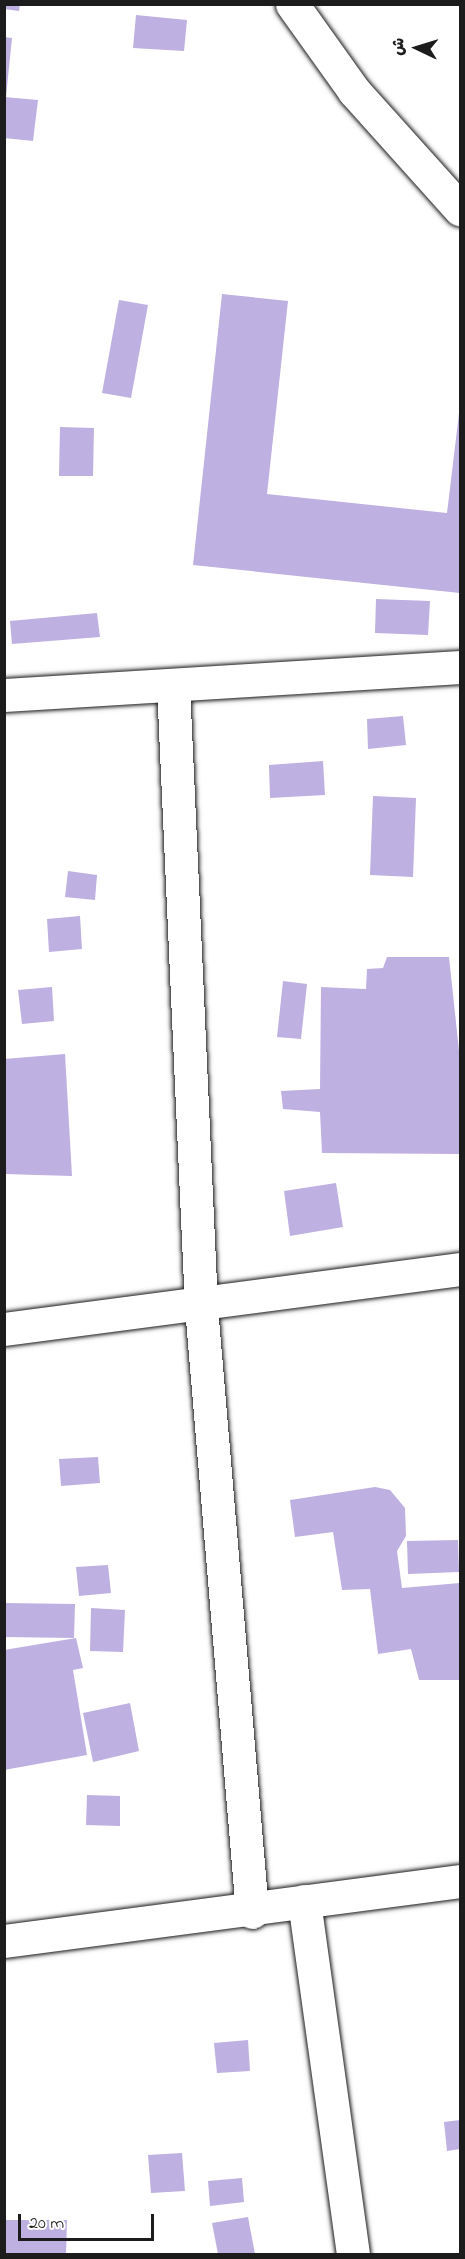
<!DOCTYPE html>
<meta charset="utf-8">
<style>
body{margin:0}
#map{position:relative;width:465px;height:2259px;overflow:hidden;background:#fff;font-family:"Indie Flower","Playpen Sans Arabic",sans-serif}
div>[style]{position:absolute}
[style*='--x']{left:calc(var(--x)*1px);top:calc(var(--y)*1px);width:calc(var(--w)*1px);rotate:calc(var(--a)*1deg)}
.building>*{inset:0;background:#beb0e1}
.roads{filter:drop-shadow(0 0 2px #1c1c1c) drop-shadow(0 0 2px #1c1c1c)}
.minor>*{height:33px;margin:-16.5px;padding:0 16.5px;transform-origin:16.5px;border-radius:16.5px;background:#fff}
.secondary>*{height:33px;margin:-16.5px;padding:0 16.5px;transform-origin:16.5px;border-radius:16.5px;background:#fff}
span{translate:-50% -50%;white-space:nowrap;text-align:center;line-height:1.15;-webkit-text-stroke:6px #fff;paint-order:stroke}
.frame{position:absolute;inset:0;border:6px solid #1c1c1c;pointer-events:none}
.north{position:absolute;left:387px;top:18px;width:60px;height:60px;-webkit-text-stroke:4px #fff;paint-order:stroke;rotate:274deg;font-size:16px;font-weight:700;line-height:24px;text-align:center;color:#1c1c1c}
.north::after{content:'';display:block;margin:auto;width:21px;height:27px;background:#1c1c1c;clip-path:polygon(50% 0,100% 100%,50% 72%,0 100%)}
.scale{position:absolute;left:18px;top:2214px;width:136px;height:27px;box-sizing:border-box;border:3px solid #1c1c1c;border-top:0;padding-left:8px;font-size:18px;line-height:21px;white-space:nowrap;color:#1c1c1c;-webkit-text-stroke:4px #fff;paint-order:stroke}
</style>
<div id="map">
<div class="building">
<div style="clip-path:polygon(4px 4px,20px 4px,19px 11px,4px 9px)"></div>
<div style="clip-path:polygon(136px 15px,187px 20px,184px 51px,133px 48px)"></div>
<div style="clip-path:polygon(4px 37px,12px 38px,6px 97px,4px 97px)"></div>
<div style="clip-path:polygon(4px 97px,38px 100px,33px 141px,4px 138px)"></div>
<div style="clip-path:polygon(222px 294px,288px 301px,267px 494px,447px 513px,460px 405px,460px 593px,193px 565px)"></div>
<div style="clip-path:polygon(119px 300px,148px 305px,131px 398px,102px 393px)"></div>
<div style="clip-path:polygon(60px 427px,94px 428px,93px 476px,59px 476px)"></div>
<div style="clip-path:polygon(376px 599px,430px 601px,428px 635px,375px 633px)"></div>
<div style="clip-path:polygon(97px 613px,100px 637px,12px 644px,10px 621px)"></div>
<div style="clip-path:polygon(403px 716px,406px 745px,368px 749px,367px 719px)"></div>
<div style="clip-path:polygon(323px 761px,325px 795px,270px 798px,269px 765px)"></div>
<div style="clip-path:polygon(373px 796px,416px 798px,413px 877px,370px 875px)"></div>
<div style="clip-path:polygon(68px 871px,97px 875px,95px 900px,65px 897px)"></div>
<div style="clip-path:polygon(80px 916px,82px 949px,49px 952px,47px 919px)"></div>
<div style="clip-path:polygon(387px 957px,449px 957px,460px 1060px,460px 1154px,322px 1153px,320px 1112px,283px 1109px,281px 1091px,320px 1089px,321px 987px,366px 989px,367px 969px,383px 968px)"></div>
<div style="clip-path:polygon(283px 981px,307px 984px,301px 1039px,277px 1037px)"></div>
<div style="clip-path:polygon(52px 987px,54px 1021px,22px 1024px,18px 990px)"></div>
<div style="clip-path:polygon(65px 1054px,72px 1176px,4px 1174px,4px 1059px)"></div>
<div style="clip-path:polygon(336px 1183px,343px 1227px,290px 1236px,284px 1191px)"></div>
<div style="clip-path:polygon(98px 1457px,100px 1483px,61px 1486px,59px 1459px)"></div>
<div style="clip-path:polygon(375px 1487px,390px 1490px,405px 1508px,406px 1536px,397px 1551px,402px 1588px,460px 1583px,460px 1680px,419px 1680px,411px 1649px,378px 1654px,370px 1589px,342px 1590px,333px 1532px,295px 1537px,290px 1500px)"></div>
<div style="clip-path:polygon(458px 1540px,459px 1572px,408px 1574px,407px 1541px)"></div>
<div style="clip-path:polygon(108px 1565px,111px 1593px,79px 1596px,76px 1567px)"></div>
<div style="clip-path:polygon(4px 1603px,75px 1604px,74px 1638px,4px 1637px)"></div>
<div style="clip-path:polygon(91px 1608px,125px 1610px,123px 1652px,90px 1651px)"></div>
<div style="clip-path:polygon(76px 1638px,83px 1668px,73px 1670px,87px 1755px,4px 1770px,4px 1650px)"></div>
<div style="clip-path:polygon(130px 1703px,139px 1751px,93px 1762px,83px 1713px)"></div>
<div style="clip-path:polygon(87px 1795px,120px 1796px,120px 1826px,86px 1825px)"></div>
<div style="clip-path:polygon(248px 2040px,250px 2071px,217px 2073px,214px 2043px)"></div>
<div style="clip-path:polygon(460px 2120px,460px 2149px,447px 2151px,444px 2122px)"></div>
<div style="clip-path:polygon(182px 2153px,185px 2191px,151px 2193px,148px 2155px)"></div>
<div style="clip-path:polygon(242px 2178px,244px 2202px,210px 2206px,208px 2181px)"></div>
<div style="clip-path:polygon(248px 2217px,255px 2254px,218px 2254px,212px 2223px)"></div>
<div style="clip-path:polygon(4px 2220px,67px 2220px,66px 2254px,4px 2254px)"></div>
</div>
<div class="roads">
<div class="minor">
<div style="--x:292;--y:4;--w:107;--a:54.5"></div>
<div style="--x:354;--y:91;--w:159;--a:48.1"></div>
<div style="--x:173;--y:685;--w:623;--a:87.42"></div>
<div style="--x:201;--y:1307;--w:607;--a:85.18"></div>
<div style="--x:4;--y:695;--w:457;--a:-3.5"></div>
<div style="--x:4;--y:1329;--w:460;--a:-7.5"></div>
<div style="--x:304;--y:1901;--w:356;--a:82.1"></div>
</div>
<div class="secondary">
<div style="--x:4;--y:1941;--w:460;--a:-7.5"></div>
</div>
</div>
<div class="frame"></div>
<div class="north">ش</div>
<div class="scale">20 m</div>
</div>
